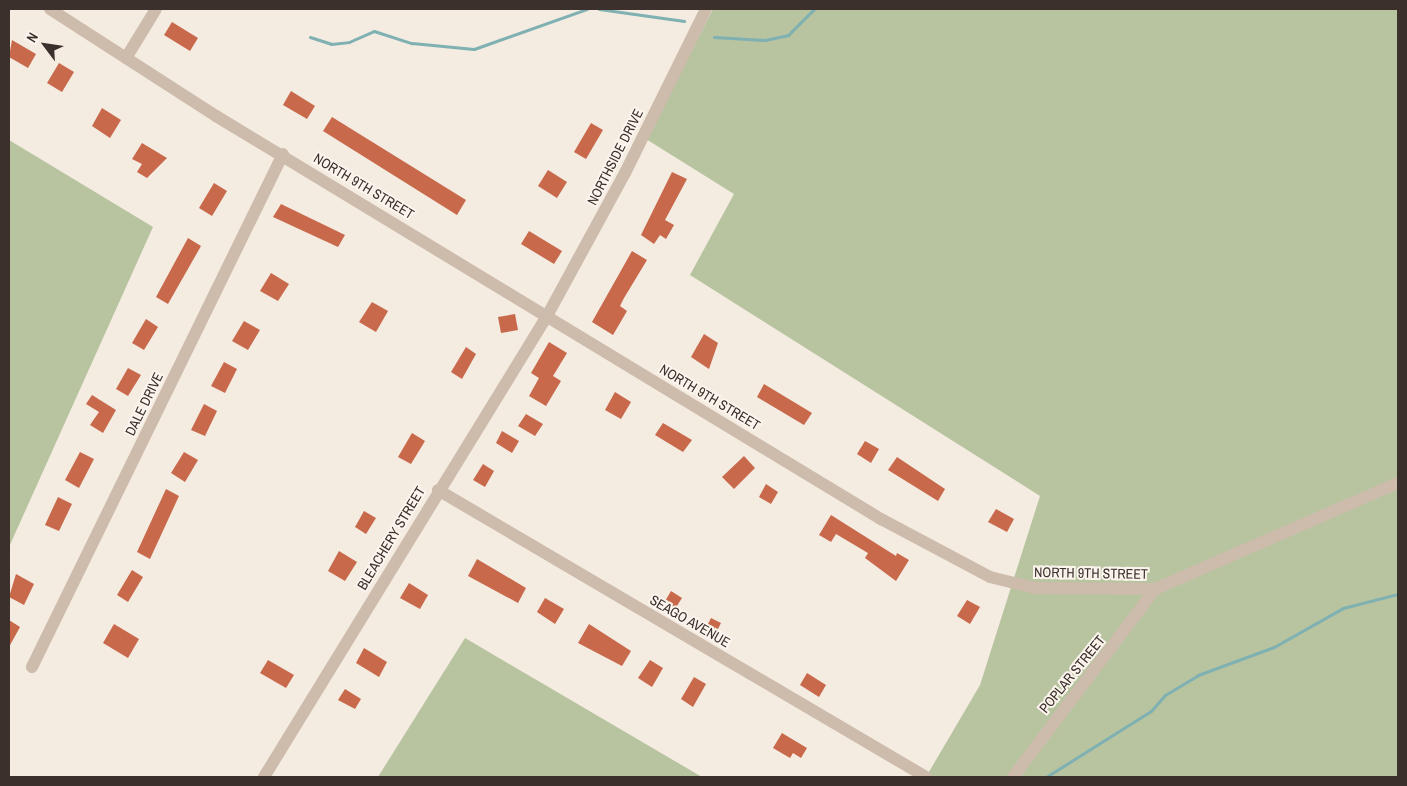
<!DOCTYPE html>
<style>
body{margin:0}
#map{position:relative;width:1407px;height:786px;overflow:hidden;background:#f4ebe1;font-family:"Archivo Narrow",sans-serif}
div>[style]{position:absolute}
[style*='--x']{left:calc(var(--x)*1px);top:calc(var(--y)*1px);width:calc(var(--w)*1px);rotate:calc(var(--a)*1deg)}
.green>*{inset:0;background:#b8c4a0}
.stream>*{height:3px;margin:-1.5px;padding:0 1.5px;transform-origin:1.5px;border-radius:1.5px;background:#7fb0b2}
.building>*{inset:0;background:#c8694b}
.minor>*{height:12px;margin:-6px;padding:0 6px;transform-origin:6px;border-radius:6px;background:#cdbbac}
span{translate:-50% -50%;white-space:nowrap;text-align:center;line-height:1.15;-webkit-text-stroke:4px #fbf5ee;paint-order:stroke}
.street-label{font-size:14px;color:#3b302b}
.frame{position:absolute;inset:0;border:10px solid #3b302b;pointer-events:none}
.north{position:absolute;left:20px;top:20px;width:50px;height:50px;-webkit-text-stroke:4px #fbf5ee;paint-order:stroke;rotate:301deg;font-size:14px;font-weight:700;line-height:20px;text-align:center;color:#3b302b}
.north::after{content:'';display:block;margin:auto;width:18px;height:22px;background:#3b302b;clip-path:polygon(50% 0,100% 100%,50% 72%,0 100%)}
</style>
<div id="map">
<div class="green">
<div style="clip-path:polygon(713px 9px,1398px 9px,1398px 777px,926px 777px,980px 685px,1040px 496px,690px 275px,734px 194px,646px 139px)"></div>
<div style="clip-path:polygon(9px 140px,153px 227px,9px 547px)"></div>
<div style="clip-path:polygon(465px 638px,702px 777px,378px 777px)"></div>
</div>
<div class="stream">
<div style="--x:599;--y:9;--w:86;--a:8"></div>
<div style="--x:310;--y:37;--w:22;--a:18"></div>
<div style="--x:331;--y:44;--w:18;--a:-6"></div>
<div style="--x:349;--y:42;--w:27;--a:-24"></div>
<div style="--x:374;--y:31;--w:40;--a:18"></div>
<div style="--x:412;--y:43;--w:62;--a:5.5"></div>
<div style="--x:474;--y:49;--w:120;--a:-19.5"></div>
<div style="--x:714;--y:37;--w:51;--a:3.4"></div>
<div style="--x:765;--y:40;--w:24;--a:-12"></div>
<div style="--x:788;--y:35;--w:37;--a:-45"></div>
<div style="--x:1046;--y:777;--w:124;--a:-32.2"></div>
<div style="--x:1151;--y:711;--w:21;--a:-49"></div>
<div style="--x:1165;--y:695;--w:39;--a:-31"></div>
<div style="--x:1198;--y:675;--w:81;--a:-20.2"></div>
<div style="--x:1274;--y:647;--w:79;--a:-29.5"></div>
<div style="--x:1343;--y:608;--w:57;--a:-14.3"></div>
</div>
<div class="building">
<div style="clip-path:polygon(172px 22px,198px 38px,190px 51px,164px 35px)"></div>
<div style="clip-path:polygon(12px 40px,36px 54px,28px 68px,9px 57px)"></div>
<div style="clip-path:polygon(59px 63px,74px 72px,62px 92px,47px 83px)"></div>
<div style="clip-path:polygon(291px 91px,315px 106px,307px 119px,283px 105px)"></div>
<div style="clip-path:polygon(102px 108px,121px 120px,110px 138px,92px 126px)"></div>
<div style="clip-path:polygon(332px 117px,466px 200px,457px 215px,323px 131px)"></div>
<div style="clip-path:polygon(591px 123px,603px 130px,586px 159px,574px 152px)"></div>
<div style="clip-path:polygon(142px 143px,167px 158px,147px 178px,137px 172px,142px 164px,132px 159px)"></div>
<div style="clip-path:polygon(548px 170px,567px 182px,557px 198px,538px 186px)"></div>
<div style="clip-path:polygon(672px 172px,687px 179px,665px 220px,674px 225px,666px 239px,660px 235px,654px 244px,641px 235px)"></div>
<div style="clip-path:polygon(214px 183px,227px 191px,212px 216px,199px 208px)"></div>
<div style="clip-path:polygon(281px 204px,345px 235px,338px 247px,273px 217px)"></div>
<div style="clip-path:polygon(529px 231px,562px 251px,554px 264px,521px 244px)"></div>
<div style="clip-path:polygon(188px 238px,201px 246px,168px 304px,156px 297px)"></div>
<div style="clip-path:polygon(632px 251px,647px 260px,624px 298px,620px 306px,627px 311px,613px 335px,592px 322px)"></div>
<div style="clip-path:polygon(271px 273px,289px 284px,278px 301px,260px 291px)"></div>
<div style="clip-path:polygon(372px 302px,388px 311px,376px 332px,359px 322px)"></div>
<div style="clip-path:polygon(515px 314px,518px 330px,501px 333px,498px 317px)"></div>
<div style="clip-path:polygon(146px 319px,158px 327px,144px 350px,132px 343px)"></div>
<div style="clip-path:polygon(244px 321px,260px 330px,248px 350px,232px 341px)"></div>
<div style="clip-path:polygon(704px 334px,718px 343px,709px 369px,691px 357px)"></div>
<div style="clip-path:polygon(549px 342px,567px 353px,553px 376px,561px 381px,546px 406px,529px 396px,539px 378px,531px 373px)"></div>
<div style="clip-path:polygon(466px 347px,476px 354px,462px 379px,451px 372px)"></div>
<div style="clip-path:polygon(224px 362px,237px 369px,225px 393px,211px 386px)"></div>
<div style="clip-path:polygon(128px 368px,141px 375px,128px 396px,116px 389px)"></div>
<div style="clip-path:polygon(764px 384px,812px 413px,804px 425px,757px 397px)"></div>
<div style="clip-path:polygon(615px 392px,631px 402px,621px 419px,605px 410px)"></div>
<div style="clip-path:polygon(92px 395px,116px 410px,103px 433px,90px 425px,99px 412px,86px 404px)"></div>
<div style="clip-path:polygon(204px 404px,217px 411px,205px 436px,191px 430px)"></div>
<div style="clip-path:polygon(526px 414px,543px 424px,535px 436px,518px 426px)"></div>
<div style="clip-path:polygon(663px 423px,692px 440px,683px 452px,655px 435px)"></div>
<div style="clip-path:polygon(502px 431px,519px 441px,512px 453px,496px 443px)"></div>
<div style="clip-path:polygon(412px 433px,425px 441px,411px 464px,398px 457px)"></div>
<div style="clip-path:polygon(865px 441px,879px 449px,871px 463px,857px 454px)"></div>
<div style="clip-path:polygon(80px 452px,94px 459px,79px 488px,65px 480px)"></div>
<div style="clip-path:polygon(184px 452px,198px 460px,185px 482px,171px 473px)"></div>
<div style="clip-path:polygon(744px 456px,755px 468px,734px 489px,722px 477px)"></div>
<div style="clip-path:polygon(897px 457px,945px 489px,938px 501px,888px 470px)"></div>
<div style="clip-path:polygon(483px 464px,494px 471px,485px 487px,473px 480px)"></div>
<div style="clip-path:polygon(766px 484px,778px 492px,771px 504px,759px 497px)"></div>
<div style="clip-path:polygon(166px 489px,179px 496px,150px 559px,137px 552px)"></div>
<div style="clip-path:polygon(58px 497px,72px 504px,59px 531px,45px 525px)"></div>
<div style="clip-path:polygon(996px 509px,1014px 519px,1007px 532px,988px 522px)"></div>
<div style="clip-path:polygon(364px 511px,376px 518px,366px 534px,355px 527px)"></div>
<div style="clip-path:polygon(831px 515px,896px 556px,897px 553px,909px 560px,896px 581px,865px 558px,868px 553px,836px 534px,831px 542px,819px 535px)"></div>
<div style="clip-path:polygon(339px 551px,357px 562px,345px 581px,328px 571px)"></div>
<div style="clip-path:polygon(477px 559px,526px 588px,518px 603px,468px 576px)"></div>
<div style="clip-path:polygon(132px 570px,143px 577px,128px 602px,117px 595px)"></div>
<div style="clip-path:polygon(16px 574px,34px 584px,24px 605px,9px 597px)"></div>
<div style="clip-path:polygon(409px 583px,428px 595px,420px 609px,400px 598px)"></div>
<div style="clip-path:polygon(671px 591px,682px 598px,675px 609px,664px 603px)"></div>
<div style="clip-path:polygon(545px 598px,564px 609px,555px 624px,537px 612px)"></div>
<div style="clip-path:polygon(967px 600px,980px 607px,970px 624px,957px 616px)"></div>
<div style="clip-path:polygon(711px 618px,721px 623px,715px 635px,705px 630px)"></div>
<div style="clip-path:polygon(9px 620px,20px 627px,9px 647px)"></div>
<div style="clip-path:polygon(114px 624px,139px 639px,128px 658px,103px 643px)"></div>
<div style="clip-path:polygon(589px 624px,631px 651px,622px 666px,578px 643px)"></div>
<div style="clip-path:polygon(364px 648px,387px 662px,379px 677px,356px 663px)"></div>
<div style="clip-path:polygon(268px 660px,294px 675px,286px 688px,260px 673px)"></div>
<div style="clip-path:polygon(650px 660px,663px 668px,652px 687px,638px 678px)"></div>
<div style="clip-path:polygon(807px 673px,826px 685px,819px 697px,800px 685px)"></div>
<div style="clip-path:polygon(694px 677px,706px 684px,693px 707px,681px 699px)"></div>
<div style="clip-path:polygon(345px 689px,361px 699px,355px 709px,338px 700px)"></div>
<div style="clip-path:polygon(782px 733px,807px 748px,801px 758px,793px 753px,790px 758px,773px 748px)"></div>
</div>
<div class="minor">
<div style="--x:50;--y:9;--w:197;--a:32.8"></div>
<div style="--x:216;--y:116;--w:778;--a:31.22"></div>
<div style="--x:881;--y:519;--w:123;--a:28"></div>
<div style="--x:990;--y:577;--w:46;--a:13.7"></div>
<div style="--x:1035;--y:588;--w:120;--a:0.5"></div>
<div style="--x:1155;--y:589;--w:265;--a:-23.6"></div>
<div style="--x:126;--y:58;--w:57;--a:-58.5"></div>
<div style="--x:438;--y:490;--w:566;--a:30.46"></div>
<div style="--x:32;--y:667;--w:571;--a:-63.93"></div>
<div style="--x:264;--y:777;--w:541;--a:-58.45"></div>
<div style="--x:547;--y:316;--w:163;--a:-61.4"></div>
<div style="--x:625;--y:173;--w:183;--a:-63.7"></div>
<div style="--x:1013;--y:777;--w:236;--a:-52.9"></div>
</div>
<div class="street-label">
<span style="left:615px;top:157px;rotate:-63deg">NORTHSIDE DRIVE</span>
<span style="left:364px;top:186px;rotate:31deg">NORTH 9TH STREET</span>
<span style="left:710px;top:397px;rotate:31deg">NORTH 9TH STREET</span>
<span style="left:144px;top:404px;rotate:-64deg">DALE DRIVE</span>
<span style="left:391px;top:538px;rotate:-59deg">BLEACHERY STREET</span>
<span style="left:1091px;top:573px;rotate:1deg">NORTH 9TH STREET</span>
<span style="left:690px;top:621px;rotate:30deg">SEAGO AVENUE</span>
<span style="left:1072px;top:674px;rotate:-51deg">POPLAR STREET</span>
</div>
<div class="frame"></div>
<div class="north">N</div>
</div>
